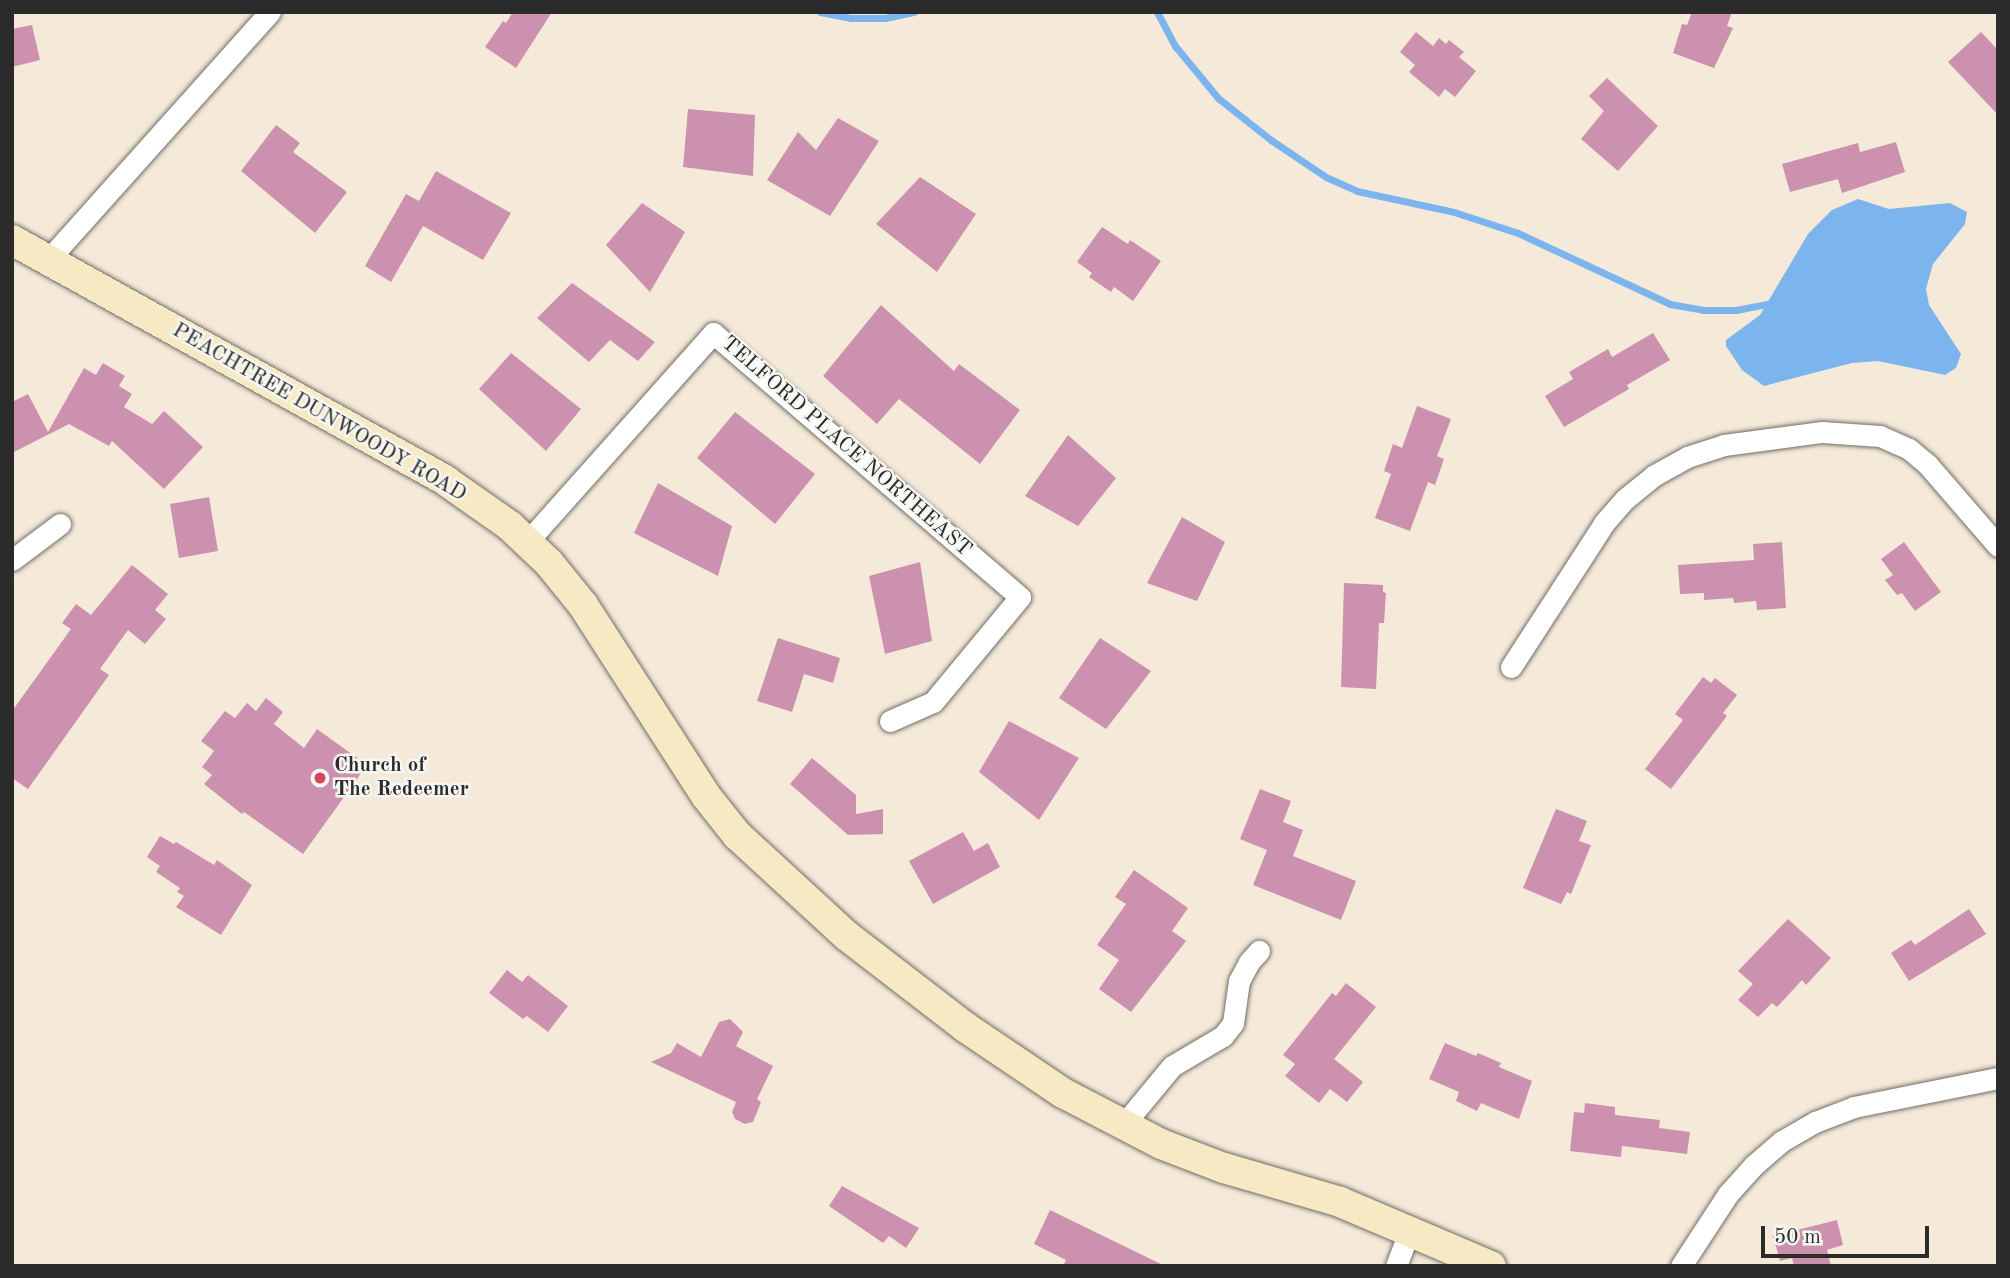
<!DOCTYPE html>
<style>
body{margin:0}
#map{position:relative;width:2010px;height:1278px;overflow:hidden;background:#f5ead9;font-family:"Old Standard TT",serif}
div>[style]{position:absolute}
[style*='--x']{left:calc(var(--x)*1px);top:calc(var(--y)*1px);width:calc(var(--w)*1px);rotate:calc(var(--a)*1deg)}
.water>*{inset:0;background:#7cb5ed}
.stream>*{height:7px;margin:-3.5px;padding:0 3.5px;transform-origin:3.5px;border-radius:3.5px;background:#7cb5ed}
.building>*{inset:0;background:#cc91ae}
.roads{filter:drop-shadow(0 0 2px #726e68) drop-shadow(0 0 2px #726e68)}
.minor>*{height:21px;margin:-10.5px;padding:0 10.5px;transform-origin:10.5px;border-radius:10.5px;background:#fff}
.secondary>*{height:30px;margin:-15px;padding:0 15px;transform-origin:15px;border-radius:15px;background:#f6e9c3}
.dots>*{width:19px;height:19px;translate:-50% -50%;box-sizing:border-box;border:4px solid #f6f6f2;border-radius:50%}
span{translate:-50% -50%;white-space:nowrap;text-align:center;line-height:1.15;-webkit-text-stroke:5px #f6f6f2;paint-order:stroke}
.street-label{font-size:21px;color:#2b2b2b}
.poi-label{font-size:21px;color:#2b2b2b;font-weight:700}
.left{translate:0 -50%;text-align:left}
.frame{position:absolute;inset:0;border:14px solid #2b2b2b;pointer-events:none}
.scale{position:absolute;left:1761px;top:1226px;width:168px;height:32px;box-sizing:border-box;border:4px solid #2b2b2b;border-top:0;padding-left:9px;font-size:21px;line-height:24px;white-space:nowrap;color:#2b2b2b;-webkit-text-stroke:5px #f6f6f2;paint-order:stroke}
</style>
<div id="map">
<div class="water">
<div style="clip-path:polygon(1858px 199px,1889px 209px,1950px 203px,1967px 212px,1965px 224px,1933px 264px,1926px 289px,1929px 305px,1961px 354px,1956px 368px,1945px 375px,1878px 361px,1852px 363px,1764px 386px,1742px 370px,1726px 346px,1726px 340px,1760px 315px,1808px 234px,1832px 210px)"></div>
</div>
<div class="stream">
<div style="--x:820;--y:12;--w:32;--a:11"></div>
<div style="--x:851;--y:18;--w:34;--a:0"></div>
<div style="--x:885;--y:18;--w:30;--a:-12"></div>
<div style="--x:1157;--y:12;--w:40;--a:62"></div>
<div style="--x:1176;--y:47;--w:66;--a:50.5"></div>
<div style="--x:1218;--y:98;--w:68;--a:38.4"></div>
<div style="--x:1271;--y:140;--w:66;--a:33.9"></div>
<div style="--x:1326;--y:177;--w:34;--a:24"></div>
<div style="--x:1357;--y:191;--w:99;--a:12.2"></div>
<div style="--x:1454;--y:212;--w:67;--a:18.2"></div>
<div style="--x:1518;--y:233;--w:168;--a:25"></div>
<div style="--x:1670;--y:304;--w:34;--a:10"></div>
<div style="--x:1703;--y:310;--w:33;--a:0"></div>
<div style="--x:1736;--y:310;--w:32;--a:-11"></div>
</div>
<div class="building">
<div style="clip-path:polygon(513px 12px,552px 12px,516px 68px,485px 47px,503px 21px,506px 23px)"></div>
<div style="clip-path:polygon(1692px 12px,1732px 12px,1727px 26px,1733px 28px,1714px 68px,1673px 53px,1682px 24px,1687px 25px)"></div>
<div style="clip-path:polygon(32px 25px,40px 60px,12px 67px,12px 29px)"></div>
<div style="clip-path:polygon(1416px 32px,1433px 46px,1439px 38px,1446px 44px,1449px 40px,1464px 52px,1459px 57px,1476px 71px,1455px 97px,1445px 89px,1439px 97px,1409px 72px,1415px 65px,1400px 52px)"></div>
<div style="clip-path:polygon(1981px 32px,1998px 50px,1998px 115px,1948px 62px)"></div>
<div style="clip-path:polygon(1607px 78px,1658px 126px,1618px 171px,1581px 139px,1604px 111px,1589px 96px)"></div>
<div style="clip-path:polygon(688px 109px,755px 115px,753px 176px,683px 167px)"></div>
<div style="clip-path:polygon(838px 118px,879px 141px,830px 216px,767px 180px,798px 132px,816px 150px)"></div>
<div style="clip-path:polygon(276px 125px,300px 143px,293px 152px,347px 192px,315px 233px,241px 171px)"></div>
<div style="clip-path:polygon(1896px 142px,1905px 172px,1842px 193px,1838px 179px,1790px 192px,1782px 164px,1858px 143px,1860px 152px)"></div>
<div style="clip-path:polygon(436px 171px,511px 213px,483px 260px,423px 226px,391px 282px,365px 266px,406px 194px,419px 201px)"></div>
<div style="clip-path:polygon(920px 177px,976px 214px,937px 272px,876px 224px)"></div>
<div style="clip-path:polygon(642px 203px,685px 232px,650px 292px,606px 245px)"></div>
<div style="clip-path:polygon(1102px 227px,1128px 244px,1130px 240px,1161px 261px,1133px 301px,1114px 287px,1111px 292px,1089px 277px,1092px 273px,1077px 262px)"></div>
<div style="clip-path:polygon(572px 283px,655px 342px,638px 361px,610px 340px,589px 362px,537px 318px)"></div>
<div style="clip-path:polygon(881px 305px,954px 371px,959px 364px,1020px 410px,980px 464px,899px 399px,877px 424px,823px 376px)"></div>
<div style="clip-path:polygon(1653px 333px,1670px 360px,1627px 385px,1629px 389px,1564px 427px,1545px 396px,1573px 379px,1569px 372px,1608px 349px,1612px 357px)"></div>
<div style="clip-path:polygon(511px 353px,581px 409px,546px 451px,479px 389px)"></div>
<div style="clip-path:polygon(103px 363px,125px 376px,119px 386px,132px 394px,124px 407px,152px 424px,164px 411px,203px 447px,164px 489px,112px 441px,109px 446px,69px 424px,12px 453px,12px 402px,28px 394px,48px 432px,84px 368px,96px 375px)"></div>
<div style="clip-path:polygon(1417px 406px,1451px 419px,1437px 456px,1444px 459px,1435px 485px,1428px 482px,1410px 531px,1375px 518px,1391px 474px,1384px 471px,1393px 444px,1402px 448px)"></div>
<div style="clip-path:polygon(735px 412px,815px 474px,775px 524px,697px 458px)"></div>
<div style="clip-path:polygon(1068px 435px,1116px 478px,1078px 526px,1025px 496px)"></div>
<div style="clip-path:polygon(658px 483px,732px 526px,718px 576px,634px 533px)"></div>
<div style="clip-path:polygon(209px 497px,218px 551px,179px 558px,170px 504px)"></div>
<div style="clip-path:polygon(1182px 517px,1225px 542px,1197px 601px,1147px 583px)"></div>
<div style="clip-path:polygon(1782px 542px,1786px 608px,1757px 610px,1756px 601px,1734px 603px,1733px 598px,1704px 600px,1704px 593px,1680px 594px,1678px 565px,1754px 560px,1753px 544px)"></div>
<div style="clip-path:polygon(1904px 542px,1941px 592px,1915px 611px,1902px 593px,1897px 595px,1885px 580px,1893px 575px,1881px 559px)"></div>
<div style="clip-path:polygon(920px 562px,932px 641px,885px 654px,869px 576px)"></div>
<div style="clip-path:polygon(132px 565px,168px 594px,155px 610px,166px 619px,145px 644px,128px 630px,100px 669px,109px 675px,28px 789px,12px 778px,12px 711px,71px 629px,62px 623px,76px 604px,91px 615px)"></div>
<div style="clip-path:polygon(1344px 583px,1383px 585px,1383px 592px,1386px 593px,1384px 623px,1379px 623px,1376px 689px,1341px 687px)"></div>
<div style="clip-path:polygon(778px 638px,840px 658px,833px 683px,804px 674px,792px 712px,757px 701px)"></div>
<div style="clip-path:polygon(1100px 638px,1151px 671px,1106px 729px,1059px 698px)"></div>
<div style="clip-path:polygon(1703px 677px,1711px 683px,1715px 678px,1737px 695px,1723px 713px,1727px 716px,1671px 789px,1645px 769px,1683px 720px,1675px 714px)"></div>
<div style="clip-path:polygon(266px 698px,283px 712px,274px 724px,304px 748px,317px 729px,367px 765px,303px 854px,244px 812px,242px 814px,204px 784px,212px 775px,202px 767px,214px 751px,201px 741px,225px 711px,235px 718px,247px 703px,256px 711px)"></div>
<div style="clip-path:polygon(1009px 721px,1079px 758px,1039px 820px,979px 772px)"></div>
<div style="clip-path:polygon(812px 758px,856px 795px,856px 814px,883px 809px,883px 834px,848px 835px,790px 784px)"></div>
<div style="clip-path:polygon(1260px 789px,1291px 801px,1283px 822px,1303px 830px,1293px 856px,1356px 881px,1341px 920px,1253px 885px,1267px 850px,1240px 839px)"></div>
<div style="clip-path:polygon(1556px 809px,1587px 821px,1579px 841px,1591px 845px,1571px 894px,1567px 892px,1561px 904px,1523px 888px)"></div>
<div style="clip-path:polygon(963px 832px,974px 851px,988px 843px,1000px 867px,933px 904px,909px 861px)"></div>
<div style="clip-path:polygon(160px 836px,174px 844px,176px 842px,214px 865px,217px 860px,252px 885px,221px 935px,176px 907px,184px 896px,177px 892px,180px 888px,156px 872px,160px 866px,147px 857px)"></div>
<div style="clip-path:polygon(1134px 870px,1188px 908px,1172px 931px,1186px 941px,1131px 1012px,1099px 989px,1119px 960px,1097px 945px,1126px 904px,1115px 897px)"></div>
<div style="clip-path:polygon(1969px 909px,1986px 934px,1909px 981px,1891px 953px,1911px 940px,1915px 945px)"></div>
<div style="clip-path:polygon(1788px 919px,1831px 958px,1806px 985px,1802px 980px,1777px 1007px,1772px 1003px,1758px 1017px,1738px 1000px,1753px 984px,1738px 971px)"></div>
<div style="clip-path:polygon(507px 970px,522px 982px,528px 975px,568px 1006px,548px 1032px,527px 1016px,523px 1019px,489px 993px)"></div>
<div style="clip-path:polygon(1346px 983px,1376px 1007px,1334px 1059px,1363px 1082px,1347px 1102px,1330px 1089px,1319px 1103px,1285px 1076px,1295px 1064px,1283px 1055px,1332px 993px,1336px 996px)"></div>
<div style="clip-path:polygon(730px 1019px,743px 1032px,736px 1046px,773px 1066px,757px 1099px,761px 1102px,753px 1122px,745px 1124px,735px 1119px,732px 1112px,736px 1102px,651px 1062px,671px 1053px,677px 1043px,701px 1057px,719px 1022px)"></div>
<div style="clip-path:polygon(1445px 1043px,1476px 1056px,1478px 1053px,1501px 1063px,1499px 1067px,1532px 1081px,1519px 1119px,1481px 1103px,1477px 1111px,1456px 1101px,1459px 1092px,1429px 1079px)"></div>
<div style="clip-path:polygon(1585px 1103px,1615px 1107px,1615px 1115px,1660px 1120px,1659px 1128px,1690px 1132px,1687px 1154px,1622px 1146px,1621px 1157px,1570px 1151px,1574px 1112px,1584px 1113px)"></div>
<div style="clip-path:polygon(842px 1186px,919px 1228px,906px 1248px,889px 1236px,883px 1243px,829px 1206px)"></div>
<div style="clip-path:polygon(1050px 1210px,1165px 1266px,1063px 1266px,1066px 1260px,1034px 1244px)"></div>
<div style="clip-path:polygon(1837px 1220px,1843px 1245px,1827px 1250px,1831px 1266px,1794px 1266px,1792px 1258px,1780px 1261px,1773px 1236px)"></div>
</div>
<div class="roads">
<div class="minor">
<div style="--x:48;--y:260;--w:333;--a:-48.2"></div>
<div style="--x:527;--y:542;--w:280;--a:-48.3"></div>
<div style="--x:713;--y:333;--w:405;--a:40.7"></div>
<div style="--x:1020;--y:597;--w:136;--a:129.6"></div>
<div style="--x:933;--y:702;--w:47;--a:156.2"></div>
<div style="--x:12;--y:560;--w:60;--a:-36.9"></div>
<div style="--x:1511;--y:667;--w:171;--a:-57.1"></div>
<div style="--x:1604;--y:523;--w:32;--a:-49"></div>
<div style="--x:1625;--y:499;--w:36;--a:-39"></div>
<div style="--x:1653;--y:476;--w:39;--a:-29"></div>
<div style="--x:1687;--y:457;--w:39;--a:-18"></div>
<div style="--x:1724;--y:445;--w:99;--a:-7.6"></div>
<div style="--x:1822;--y:432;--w:58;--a:3.9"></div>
<div style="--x:1880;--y:436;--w:32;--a:24"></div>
<div style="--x:1909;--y:449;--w:25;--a:40"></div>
<div style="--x:1928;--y:465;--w:107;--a:49.2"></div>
<div style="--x:1124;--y:1124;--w:75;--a:-50.4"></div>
<div style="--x:1172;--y:1066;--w:59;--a:-30.5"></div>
<div style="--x:1223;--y:1036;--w:16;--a:-52"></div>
<div style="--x:1233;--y:1023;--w:42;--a:-81.9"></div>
<div style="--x:1239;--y:981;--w:21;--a:-62"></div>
<div style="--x:1249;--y:962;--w:15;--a:-48"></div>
<div style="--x:1396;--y:1266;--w:40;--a:-69"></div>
<div style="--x:1681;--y:1266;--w:86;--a:-56.9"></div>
<div style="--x:1728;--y:1194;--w:38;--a:-48"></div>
<div style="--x:1753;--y:1166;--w:38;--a:-41"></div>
<div style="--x:1782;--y:1141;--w:38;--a:-30"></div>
<div style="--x:1815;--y:1122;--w:42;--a:-21"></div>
<div style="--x:1854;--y:1107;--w:147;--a:-11.4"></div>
</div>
<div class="secondary">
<div style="--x:12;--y:240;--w:496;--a:29"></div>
<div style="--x:446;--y:481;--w:78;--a:35.1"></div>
<div style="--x:510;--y:526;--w:54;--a:43.5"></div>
<div style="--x:549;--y:563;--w:54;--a:51"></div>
<div style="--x:583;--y:605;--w:227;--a:57.2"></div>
<div style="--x:706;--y:796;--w:50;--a:51.5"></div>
<div style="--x:737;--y:835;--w:149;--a:42.6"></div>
<div style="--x:847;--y:936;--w:149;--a:37.6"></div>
<div style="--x:965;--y:1027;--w:118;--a:34"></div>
<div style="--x:1063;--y:1093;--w:110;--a:27.5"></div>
<div style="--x:1161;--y:1144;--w:67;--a:20.9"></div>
<div style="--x:1224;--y:1168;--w:121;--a:16.3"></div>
<div style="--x:1340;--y:1202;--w:164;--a:23"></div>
</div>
</div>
<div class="dots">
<div style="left:320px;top:778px;background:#d1495b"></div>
</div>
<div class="street-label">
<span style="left:319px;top:413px;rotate:30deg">PEACHTREE DUNWOODY ROAD</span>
<span style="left:846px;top:447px;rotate:41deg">TELFORD PLACE NORTHEAST</span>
</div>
<div class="poi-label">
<span class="left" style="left:334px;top:778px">Church of<br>The Redeemer</span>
</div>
<div class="frame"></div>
<div class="scale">50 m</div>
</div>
